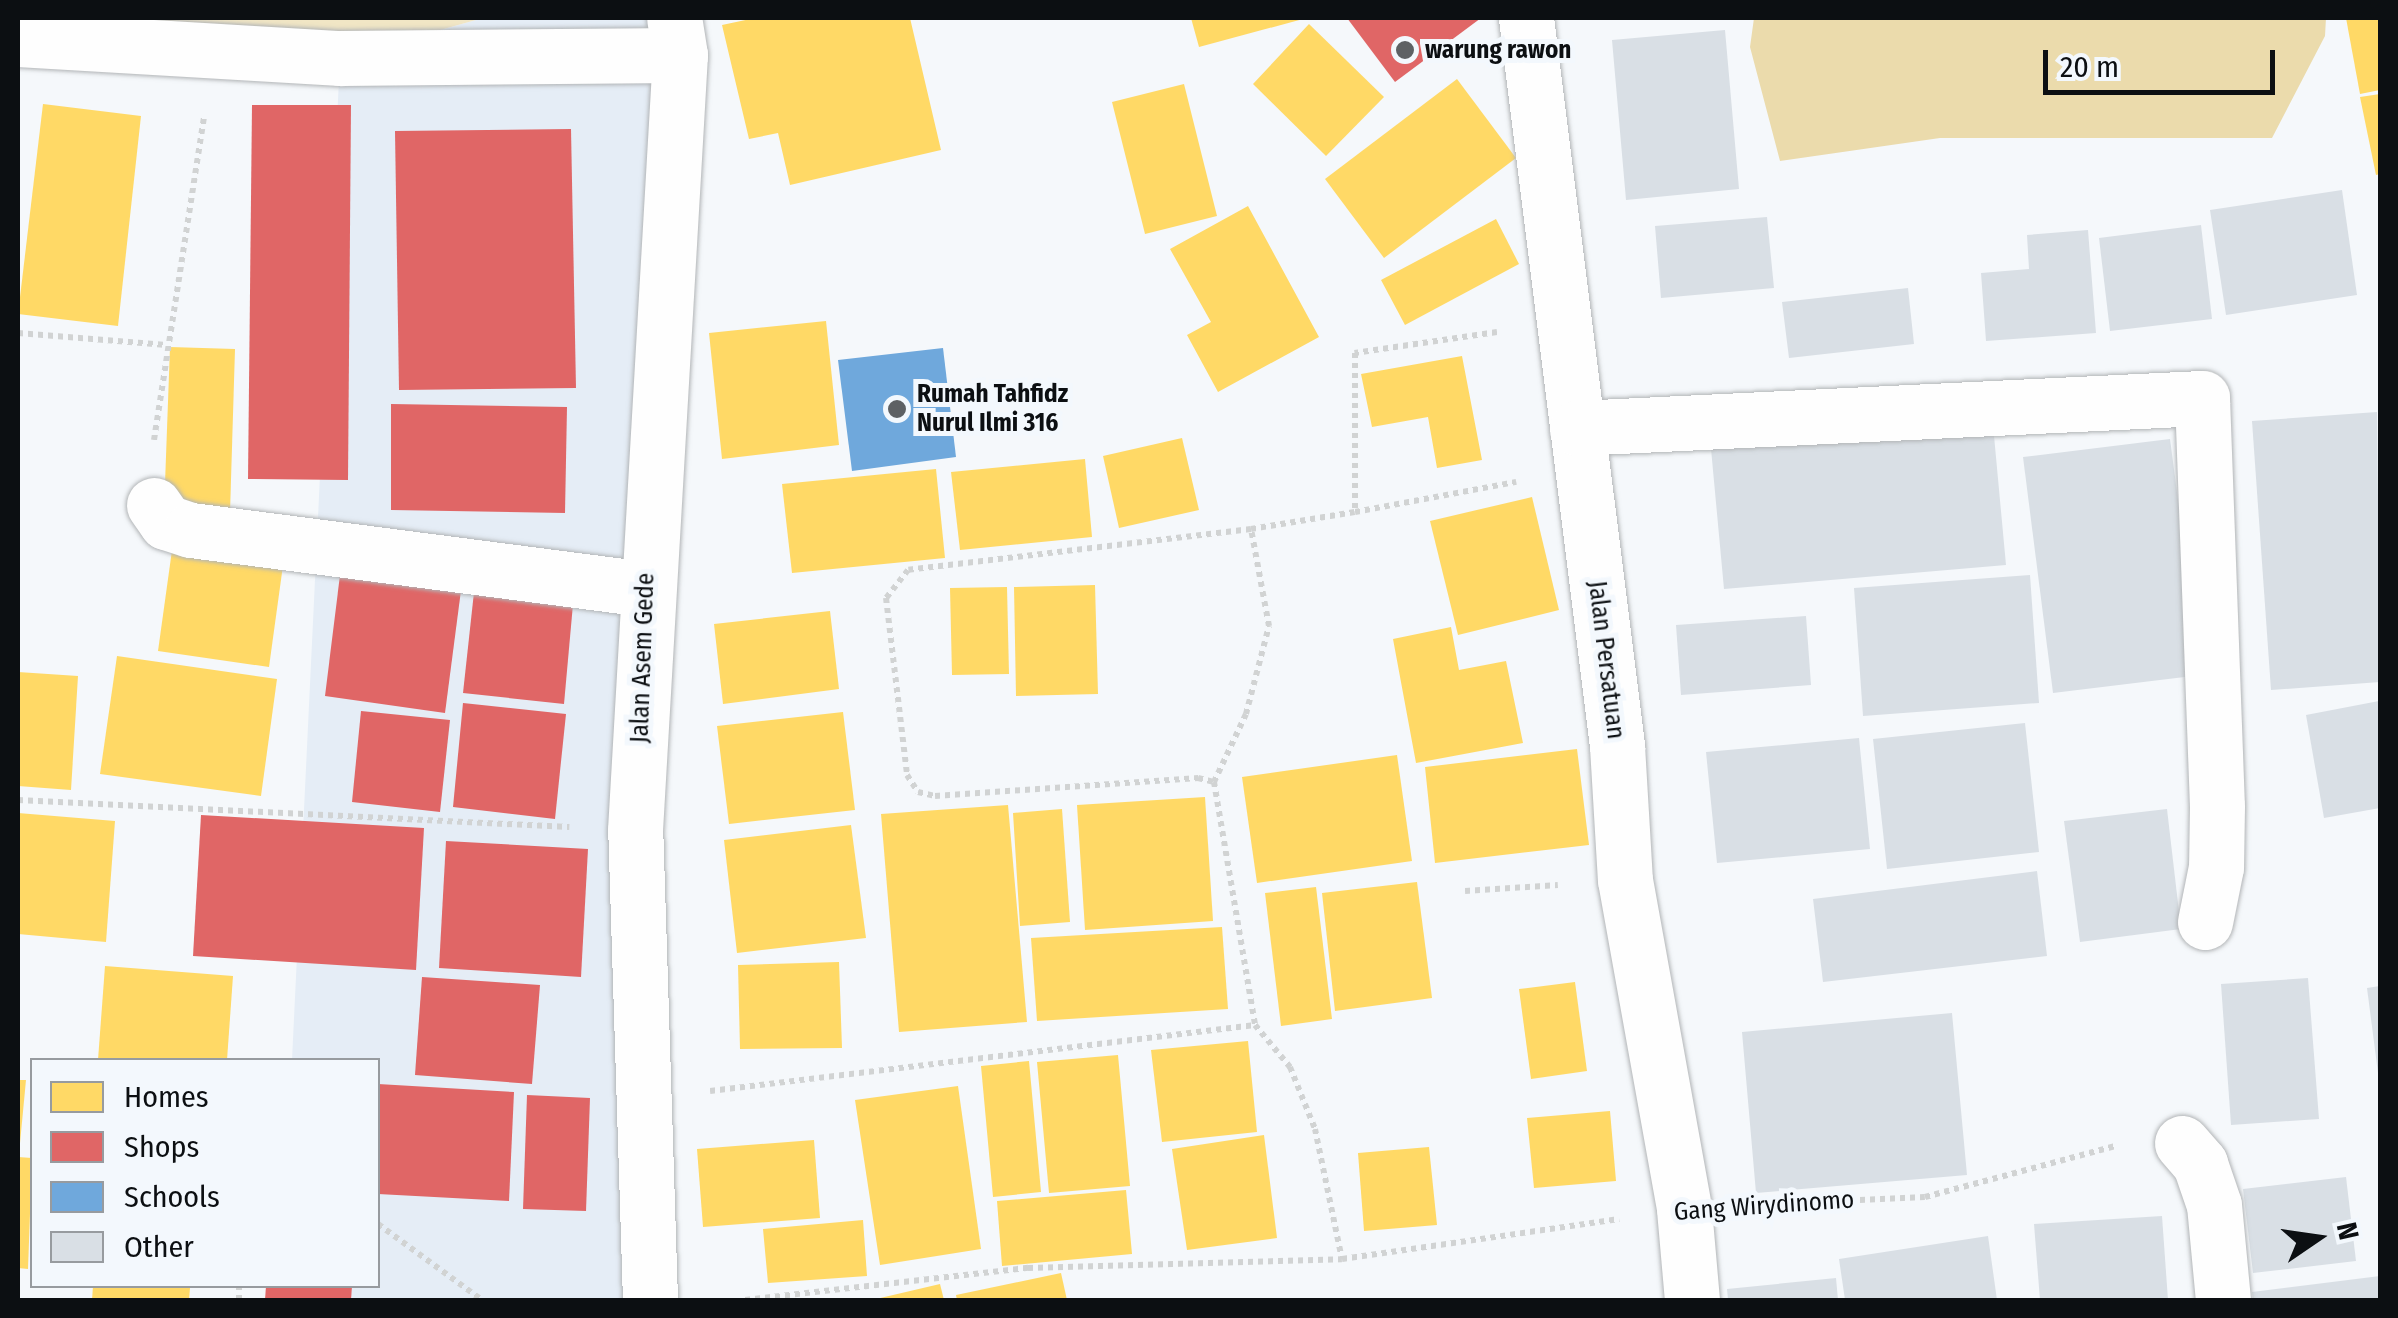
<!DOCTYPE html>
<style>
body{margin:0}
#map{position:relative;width:2398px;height:1318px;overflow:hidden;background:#f5f8fb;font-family:"Fira Sans Condensed",sans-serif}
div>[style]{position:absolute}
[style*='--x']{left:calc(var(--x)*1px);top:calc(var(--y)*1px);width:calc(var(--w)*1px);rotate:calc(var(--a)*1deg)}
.built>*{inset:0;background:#e5edf6}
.green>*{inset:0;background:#f1e6c5}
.forest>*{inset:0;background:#ebdbac}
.homes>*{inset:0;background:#ffd966}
.shops>*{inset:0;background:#e06666}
.schools>*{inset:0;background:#6fa8dc}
.building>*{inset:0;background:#d9dfe5}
.path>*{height:6px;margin-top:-3px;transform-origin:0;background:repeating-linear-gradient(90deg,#d1d3d3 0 5px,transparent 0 10px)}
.roads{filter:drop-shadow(0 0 2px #b2b5b7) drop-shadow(0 0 2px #b2b5b7)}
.minor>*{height:55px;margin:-27.5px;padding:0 27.5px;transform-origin:27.5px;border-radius:27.5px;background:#fefefe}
.dots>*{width:28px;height:28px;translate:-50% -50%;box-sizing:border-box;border:5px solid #f3f8fd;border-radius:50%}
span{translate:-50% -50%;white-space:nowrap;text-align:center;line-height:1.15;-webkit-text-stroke:10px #f3f8fd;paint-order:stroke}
.poi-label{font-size:25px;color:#0c0f12;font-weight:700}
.left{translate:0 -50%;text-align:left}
.street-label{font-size:25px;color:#0c0f12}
.frame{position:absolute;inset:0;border:20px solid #0c0f12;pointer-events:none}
.legend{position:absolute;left:30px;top:1058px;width:350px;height:230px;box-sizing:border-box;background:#f3f8fd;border:2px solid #979b9f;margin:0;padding:12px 18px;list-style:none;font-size:30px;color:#0c0f12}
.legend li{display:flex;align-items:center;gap:20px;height:50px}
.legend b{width:50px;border:2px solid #979b9f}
.north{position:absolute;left:2268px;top:1188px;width:100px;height:100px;-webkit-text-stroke:8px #f3f8fd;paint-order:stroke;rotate:77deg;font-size:28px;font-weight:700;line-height:40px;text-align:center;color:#0c0f12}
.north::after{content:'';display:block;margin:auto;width:35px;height:45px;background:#0c0f12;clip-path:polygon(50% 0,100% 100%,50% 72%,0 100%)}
.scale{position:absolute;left:2043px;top:50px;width:232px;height:45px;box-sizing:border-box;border:5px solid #0c0f12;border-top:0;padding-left:12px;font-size:30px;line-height:35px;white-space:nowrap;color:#0c0f12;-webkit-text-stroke:8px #f3f8fd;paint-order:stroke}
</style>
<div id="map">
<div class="built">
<div style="clip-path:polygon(483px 18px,669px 18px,627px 1300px,281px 1300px,281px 1286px,378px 1286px,378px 1060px,292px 1060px,340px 58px)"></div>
</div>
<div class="green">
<div style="clip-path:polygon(73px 18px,483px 18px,340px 58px)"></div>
</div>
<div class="forest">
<div style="clip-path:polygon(1754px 18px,2326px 18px,2325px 36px,2272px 138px,1940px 138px,1780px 161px,1750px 47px)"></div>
</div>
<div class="homes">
<div style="clip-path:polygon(755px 18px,910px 18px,941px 150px,790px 185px,778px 133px,749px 139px,722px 25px)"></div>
<div style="clip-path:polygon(1191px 18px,1303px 18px,1303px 19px,1199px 47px)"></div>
<div style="clip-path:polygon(2346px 18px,2380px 18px,2380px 90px,2360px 94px)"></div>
<div style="clip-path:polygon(1309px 24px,1384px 97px,1326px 156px,1253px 84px)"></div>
<div style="clip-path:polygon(1457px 79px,1516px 158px,1384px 258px,1325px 179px)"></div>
<div style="clip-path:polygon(1184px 84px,1217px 216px,1145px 234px,1112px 102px)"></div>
<div style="clip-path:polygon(2380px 94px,2380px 174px,2376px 175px,2360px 97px)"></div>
<div style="clip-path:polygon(43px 104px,141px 116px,118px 326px,18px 314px)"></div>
<div style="clip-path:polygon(1248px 206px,1319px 337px,1218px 392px,1187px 335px,1211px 322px,1170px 249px)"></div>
<div style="clip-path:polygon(1496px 219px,1519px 264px,1405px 325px,1381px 280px)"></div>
<div style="clip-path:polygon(826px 321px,839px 445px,722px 459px,709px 333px)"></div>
<div style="clip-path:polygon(170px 347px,235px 349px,230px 513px,164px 511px)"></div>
<div style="clip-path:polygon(1462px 356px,1482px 460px,1437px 468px,1428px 417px,1372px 427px,1361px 374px)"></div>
<div style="clip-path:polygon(1182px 438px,1199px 510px,1119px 528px,1103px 456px)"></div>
<div style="clip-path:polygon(1085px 459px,1092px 537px,960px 550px,951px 472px)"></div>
<div style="clip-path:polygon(936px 469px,945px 558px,792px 573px,782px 484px)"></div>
<div style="clip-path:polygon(1532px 497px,1559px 610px,1458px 635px,1430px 521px)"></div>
<div style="clip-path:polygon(173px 543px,284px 558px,269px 667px,158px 651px)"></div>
<div style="clip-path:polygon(1095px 585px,1098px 694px,1016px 696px,1014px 587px)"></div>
<div style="clip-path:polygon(1007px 587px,1009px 674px,952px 675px,950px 588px)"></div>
<div style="clip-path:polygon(830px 611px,839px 689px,723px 704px,714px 624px)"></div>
<div style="clip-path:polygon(1451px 627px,1459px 670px,1506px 661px,1523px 743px,1416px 763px,1393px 639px)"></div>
<div style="clip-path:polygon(117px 656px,277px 679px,261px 796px,100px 774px)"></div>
<div style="clip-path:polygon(18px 672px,78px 676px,71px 790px,18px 786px)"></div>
<div style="clip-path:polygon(843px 712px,855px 810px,729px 824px,717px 726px)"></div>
<div style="clip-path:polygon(1577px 749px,1589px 845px,1435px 863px,1425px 767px)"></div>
<div style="clip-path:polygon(1397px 755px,1412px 861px,1257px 883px,1242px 777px)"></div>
<div style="clip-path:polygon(1205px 797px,1213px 921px,1085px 930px,1077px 805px)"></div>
<div style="clip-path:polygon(1008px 805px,1027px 1022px,899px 1032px,881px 814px)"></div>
<div style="clip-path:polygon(1062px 809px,1070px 922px,1020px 926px,1013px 813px)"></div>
<div style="clip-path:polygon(18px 813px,115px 821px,106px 942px,18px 934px)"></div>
<div style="clip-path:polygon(851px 825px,866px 938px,737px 953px,724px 840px)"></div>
<div style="clip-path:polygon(1417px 882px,1432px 998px,1335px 1011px,1322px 893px)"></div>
<div style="clip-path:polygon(1316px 887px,1332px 1019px,1281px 1026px,1265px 893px)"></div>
<div style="clip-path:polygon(1222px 927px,1228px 1009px,1037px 1021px,1031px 938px)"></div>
<div style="clip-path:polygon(839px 962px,842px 1048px,740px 1049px,738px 965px)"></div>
<div style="clip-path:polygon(105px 966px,233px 976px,227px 1060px,98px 1060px)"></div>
<div style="clip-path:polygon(1575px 982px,1587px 1071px,1531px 1079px,1519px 989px)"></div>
<div style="clip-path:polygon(1248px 1041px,1257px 1132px,1162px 1142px,1151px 1050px)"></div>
<div style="clip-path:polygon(1118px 1055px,1130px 1186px,1049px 1193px,1037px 1062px)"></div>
<div style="clip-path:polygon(1029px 1061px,1041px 1192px,993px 1197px,981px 1066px)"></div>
<div style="clip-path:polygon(18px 1080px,26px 1080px,20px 1143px,18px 1143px)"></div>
<div style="clip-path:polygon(958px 1086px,981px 1249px,880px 1265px,855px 1100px)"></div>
<div style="clip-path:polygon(1610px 1111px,1616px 1181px,1534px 1188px,1527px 1118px)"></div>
<div style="clip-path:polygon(1264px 1135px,1277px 1238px,1187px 1250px,1172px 1149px)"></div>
<div style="clip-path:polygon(814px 1140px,820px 1218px,703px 1227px,697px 1149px)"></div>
<div style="clip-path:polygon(1429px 1147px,1437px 1225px,1364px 1231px,1358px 1153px)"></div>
<div style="clip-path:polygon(18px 1157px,32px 1158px,28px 1269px,18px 1268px)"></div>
<div style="clip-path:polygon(1126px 1190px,1132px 1254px,1002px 1266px,997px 1201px)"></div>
<div style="clip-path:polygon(863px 1220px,867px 1276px,768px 1283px,763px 1229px)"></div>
<div style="clip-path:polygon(1061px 1273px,1067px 1300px,957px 1300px,956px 1295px)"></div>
<div style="clip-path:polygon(940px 1284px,944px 1300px,876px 1300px,876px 1299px)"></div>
<div style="clip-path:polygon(93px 1286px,190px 1288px,189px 1300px,92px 1300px)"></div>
</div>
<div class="shops">
<div style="clip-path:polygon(1347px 18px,1481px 18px,1395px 82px)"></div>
<div style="clip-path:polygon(252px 105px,351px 105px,348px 480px,248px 479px)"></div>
<div style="clip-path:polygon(571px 129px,576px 388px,399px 390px,395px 131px)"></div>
<div style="clip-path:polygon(391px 404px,567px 407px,565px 513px,391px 510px)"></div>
<div style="clip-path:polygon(342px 559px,463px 575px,445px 713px,325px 696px)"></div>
<div style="clip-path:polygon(475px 583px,574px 593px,564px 704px,463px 693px)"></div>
<div style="clip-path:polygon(463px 703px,566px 714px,555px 819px,453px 807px)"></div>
<div style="clip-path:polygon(361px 711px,450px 720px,440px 812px,352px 802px)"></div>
<div style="clip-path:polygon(201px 815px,424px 828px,416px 970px,193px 956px)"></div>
<div style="clip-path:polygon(446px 841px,588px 849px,581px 977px,439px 968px)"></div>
<div style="clip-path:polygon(422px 977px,540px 985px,532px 1084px,415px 1075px)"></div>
<div style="clip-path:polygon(378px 1084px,514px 1092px,509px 1201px,378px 1194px)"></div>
<div style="clip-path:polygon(527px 1095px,590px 1098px,586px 1211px,523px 1209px)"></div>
<div style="clip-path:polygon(266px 1286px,352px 1286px,351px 1300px,265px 1300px)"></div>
</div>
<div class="schools">
<div style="clip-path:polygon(943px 348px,956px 457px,852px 471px,838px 360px)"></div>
</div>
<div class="building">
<div style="clip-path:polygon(1725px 30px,1739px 189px,1626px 200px,1612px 40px)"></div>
<div style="clip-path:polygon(2342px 190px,2357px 295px,2226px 315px,2210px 210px)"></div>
<div style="clip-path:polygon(1767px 217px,1774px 288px,1661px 298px,1655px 226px)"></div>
<div style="clip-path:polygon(2201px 225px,2212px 319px,2110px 331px,2099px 238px)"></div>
<div style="clip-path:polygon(2088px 230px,2096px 333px,1986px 341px,1981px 273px,2029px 269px,2027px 235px)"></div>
<div style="clip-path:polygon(1908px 288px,1914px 344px,1789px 358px,1782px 302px)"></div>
<div style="clip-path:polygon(2377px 412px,2380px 682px,2271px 690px,2252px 421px)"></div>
<div style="clip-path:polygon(1992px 414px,2006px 565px,1724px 589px,1710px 438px)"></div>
<div style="clip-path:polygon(2170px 439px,2201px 675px,2053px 693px,2023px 457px)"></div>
<div style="clip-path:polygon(2030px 575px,2039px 703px,1863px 716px,1854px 588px)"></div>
<div style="clip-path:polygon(1806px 616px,1811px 685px,1681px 695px,1676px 625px)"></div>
<div style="clip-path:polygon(2379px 701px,2380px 808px,2324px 818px,2306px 715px)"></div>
<div style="clip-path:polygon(2025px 723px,2039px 852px,1887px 869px,1873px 739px)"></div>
<div style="clip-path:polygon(1859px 738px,1870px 849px,1717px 863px,1706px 752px)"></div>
<div style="clip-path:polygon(2167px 809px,2181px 929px,2080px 942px,2064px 821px)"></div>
<div style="clip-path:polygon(2037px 871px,2047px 956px,1823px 982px,1813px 899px)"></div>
<div style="clip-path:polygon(2308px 978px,2319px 1119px,2231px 1125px,2221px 984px)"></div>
<div style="clip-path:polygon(2380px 986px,2380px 1073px,2378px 1073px,2367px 988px)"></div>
<div style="clip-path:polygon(1952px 1013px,1967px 1175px,1756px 1193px,1742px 1032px)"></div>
<div style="clip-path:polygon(2346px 1177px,2356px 1261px,2253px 1273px,2243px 1189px)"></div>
<div style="clip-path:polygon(2162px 1216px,2168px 1300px,2040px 1300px,2034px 1224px)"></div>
<div style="clip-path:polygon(1988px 1236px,1997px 1300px,1845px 1300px,1839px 1259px)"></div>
<div style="clip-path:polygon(2380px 1276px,2380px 1300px,2253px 1300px,2252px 1292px)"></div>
<div style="clip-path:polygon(1836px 1278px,1838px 1300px,1728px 1300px,1727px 1289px)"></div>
</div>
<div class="path">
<div style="--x:1497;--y:332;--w:144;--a:171.6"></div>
<div style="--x:1355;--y:353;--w:159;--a:90"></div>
<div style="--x:1355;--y:512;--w:164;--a:-10.6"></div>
<div style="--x:18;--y:333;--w:149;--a:4.6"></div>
<div style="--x:154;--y:440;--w:328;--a:-81.2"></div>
<div style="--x:1251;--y:529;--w:345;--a:173.2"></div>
<div style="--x:908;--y:570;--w:36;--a:128"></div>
<div style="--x:886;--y:598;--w:178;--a:83.2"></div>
<div style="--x:907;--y:775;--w:20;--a:57"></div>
<div style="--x:918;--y:792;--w:17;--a:13"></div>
<div style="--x:935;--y:796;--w:264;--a:-3.9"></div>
<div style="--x:1198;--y:778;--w:16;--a:14"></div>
<div style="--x:1214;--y:782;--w:246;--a:80.4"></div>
<div style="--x:1255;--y:1025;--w:55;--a:50.2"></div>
<div style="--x:1290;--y:1067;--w:67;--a:68"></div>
<div style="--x:1315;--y:1129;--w:133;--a:78.3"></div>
<div style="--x:1214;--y:782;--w:75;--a:-64.8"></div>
<div style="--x:1246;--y:714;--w:91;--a:-75.4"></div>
<div style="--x:1269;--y:626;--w:99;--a:-100.5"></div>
<div style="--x:1251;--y:529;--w:105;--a:-9.3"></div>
<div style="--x:18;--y:800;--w:552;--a:2.81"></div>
<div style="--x:1465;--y:891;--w:93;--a:-3.7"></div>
<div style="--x:710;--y:1091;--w:549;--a:-6.9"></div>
<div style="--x:1750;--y:1205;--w:175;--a:-2.6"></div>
<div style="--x:1925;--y:1197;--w:198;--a:-15"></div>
<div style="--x:378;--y:1224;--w:129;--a:36.2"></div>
<div style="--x:239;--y:1300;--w:14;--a:-90"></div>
<div style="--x:745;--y:1300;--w:285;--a:-6.5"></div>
<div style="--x:1028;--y:1268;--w:314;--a:-1.6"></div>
<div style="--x:1342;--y:1259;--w:280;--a:-8.2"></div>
</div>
<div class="roads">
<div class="minor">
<div style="--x:1526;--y:18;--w:734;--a:82.87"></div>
<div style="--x:1617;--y:746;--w:134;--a:86.6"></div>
<div style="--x:1625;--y:880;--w:334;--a:79.8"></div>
<div style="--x:1684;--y:1209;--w:91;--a:85"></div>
<div style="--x:18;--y:39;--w:323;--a:3.4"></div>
<div style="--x:340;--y:58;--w:340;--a:-0.5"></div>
<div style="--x:1577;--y:428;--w:626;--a:-2.75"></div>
<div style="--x:2202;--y:398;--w:408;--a:87.9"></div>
<div style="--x:2217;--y:806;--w:61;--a:90.9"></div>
<div style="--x:2216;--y:867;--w:56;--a:101.3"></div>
<div style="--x:154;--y:505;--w:21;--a:55"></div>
<div style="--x:166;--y:522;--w:26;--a:18"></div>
<div style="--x:191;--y:530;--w:458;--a:7.4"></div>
<div style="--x:2182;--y:1143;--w:28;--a:49"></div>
<div style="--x:2200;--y:1164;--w:43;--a:71.1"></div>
<div style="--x:2214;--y:1205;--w:95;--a:84.6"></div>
<div style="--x:650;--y:1300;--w:470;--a:-91.8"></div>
<div style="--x:635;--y:830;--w:776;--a:-86.68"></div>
<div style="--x:680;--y:55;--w:37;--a:-99"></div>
</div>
</div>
<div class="dots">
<div style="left:1405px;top:50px;background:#5e6164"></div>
<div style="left:897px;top:409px;background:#5e6164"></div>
</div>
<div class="poi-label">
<span class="left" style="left:1425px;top:50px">warung rawon</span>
<span class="left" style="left:917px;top:409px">Rumah Tahfidz<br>Nurul Ilmi 316</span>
</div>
<div class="street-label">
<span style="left:643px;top:658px;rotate:-88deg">Jalan Asem Gede</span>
<span style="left:1606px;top:660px;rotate:83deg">Jalan Persatuan</span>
<span style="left:1764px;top:1206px;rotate:-4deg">Gang Wirydinomo</span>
</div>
<div class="frame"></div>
<ul class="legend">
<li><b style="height:28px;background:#ffd966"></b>Homes</li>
<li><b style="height:28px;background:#e06666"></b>Shops</li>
<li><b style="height:28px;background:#6fa8dc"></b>Schools</li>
<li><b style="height:28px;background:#d9dfe5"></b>Other</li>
</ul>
<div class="north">N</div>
<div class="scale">20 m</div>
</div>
